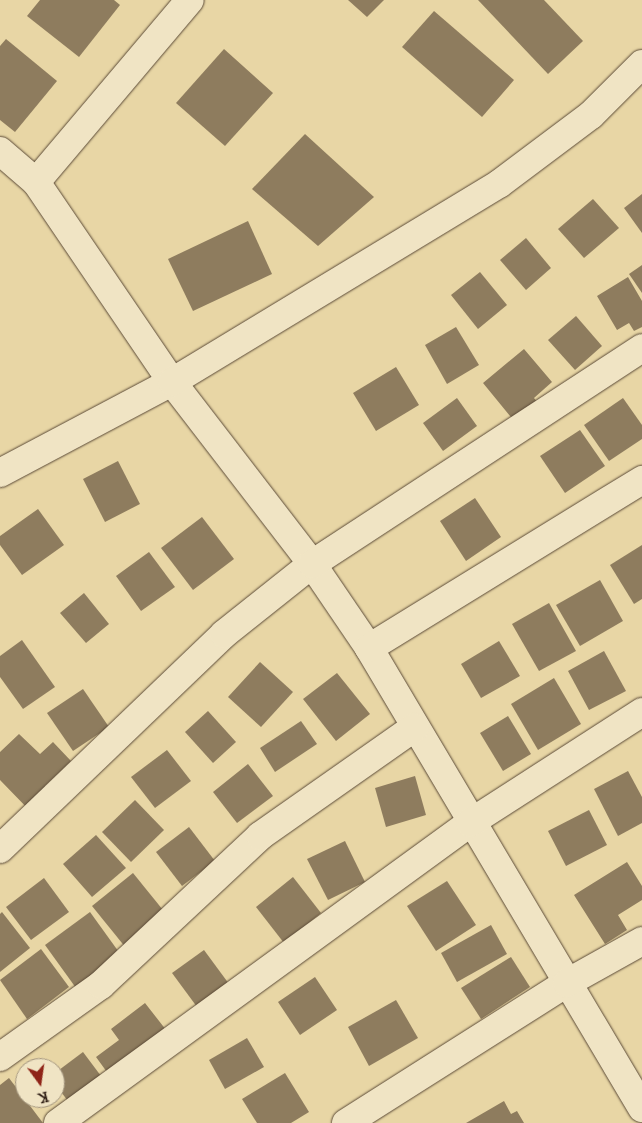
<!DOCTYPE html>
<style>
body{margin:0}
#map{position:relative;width:642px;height:1123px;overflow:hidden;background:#e8d6a5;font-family:"IM FELL English",serif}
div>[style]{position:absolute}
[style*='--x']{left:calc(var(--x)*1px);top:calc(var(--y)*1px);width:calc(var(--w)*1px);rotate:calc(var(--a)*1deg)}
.building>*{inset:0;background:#8e7c5e}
.roads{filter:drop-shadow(0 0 1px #5b4a37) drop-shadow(0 0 1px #5b4a37)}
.minor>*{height:28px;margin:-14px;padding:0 14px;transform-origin:14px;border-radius:14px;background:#f0e4c4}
span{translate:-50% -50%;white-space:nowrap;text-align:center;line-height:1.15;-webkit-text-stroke:5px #f0e4c4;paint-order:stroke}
.north{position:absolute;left:15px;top:1058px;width:50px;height:50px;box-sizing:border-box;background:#f0e4c4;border:1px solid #a2947d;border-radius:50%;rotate:166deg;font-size:14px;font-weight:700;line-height:20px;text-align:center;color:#2c1b12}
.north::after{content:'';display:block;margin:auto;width:18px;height:22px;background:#8f2418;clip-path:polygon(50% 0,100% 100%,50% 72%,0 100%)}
</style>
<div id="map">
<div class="building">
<div style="clip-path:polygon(40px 0,114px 0,120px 5px,79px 57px,27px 16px)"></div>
<div style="clip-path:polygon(348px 0,384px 0,367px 17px)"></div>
<div style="clip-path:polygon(478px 0,544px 0,583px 41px,548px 74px)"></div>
<div style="clip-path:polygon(434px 11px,514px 80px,482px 117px,402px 47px)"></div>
<div style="clip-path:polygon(6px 39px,57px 81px,15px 132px,0 120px,0 46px)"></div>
<div style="clip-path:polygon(224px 49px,273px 93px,225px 146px,176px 103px)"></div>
<div style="clip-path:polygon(305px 134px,374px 197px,318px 246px,252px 189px)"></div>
<div style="clip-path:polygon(642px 194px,642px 233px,624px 208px)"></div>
<div style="clip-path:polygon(593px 199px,619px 228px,584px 258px,558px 229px)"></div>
<div style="clip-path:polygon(248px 221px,272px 274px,193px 311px,168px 259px)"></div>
<div style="clip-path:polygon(526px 238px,551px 268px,526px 290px,500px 260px)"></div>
<div style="clip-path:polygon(642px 265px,642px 293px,629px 274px)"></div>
<div style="clip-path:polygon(480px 272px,507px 305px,478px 329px,451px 295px)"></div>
<div style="clip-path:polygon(628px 277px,642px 301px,642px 327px,634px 331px,629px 323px,617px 330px,597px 296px)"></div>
<div style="clip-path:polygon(576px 316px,602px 346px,575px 370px,548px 340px)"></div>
<div style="clip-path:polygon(456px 327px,479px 365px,447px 384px,425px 345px)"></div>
<div style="clip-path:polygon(524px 349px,552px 382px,534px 398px,538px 403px,515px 422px,483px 383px)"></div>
<div style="clip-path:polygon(396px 367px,419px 405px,376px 431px,353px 393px)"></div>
<div style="clip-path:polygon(457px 398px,477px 426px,443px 451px,423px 423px)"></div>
<div style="clip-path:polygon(623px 398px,642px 425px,642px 439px,609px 461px,584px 425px)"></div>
<div style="clip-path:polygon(580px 430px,605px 466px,565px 493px,540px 456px)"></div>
<div style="clip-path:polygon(118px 461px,140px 504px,105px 522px,83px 479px)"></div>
<div style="clip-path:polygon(475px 498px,501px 537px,466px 561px,440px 521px)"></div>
<div style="clip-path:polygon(38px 509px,64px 545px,22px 575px,0 545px,0 536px)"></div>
<div style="clip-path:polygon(202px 517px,234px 559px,193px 590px,161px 548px)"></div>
<div style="clip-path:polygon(642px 545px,642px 599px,634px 604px,610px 565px)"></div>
<div style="clip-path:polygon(149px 552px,175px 587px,141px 611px,116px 576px)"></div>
<div style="clip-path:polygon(600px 580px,623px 621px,580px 646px,556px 605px)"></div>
<div style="clip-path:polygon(84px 593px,109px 624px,86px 643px,60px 613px)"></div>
<div style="clip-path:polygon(549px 603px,576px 651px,539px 671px,512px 624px)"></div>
<div style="clip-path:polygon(22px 640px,55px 687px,23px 709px,0 677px,0 656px)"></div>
<div style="clip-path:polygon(499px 641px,520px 676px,481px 698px,461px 664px)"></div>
<div style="clip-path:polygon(604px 651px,626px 691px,589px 710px,568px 671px)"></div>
<div style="clip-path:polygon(260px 662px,293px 692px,261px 727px,228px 697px)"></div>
<div style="clip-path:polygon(337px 673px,370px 714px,336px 741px,303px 699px)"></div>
<div style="clip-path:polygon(554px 678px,581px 724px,538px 750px,511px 704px)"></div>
<div style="clip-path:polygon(83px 689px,109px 727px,73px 751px,47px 713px)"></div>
<div style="clip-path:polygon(208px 711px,236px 742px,213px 763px,185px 732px)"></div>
<div style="clip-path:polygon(508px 716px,531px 754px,503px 771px,480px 733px)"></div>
<div style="clip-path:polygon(301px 721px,317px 744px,275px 772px,260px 748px)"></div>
<div style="clip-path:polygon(19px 734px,40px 754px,53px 742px,71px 761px,45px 786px,53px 794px,33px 814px,0 780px,0 752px)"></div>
<div style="clip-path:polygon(167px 750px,191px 781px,155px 808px,131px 777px)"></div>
<div style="clip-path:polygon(248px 764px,273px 796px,237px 823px,213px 792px)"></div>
<div style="clip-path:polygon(628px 771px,642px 797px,642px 823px,618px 836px,594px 789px)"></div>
<div style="clip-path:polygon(415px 776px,426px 815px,386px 827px,375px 788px)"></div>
<div style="clip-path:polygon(135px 800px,164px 830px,131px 862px,102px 832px)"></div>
<div style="clip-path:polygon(589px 810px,607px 845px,566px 866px,548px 831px)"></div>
<div style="clip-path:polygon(189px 827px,215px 861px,182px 886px,156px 852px)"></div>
<div style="clip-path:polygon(96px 835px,126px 868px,92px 897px,63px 864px)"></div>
<div style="clip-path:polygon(345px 841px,365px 882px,328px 900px,307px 859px)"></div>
<div style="clip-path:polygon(627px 862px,642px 886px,642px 900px,618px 915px,627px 930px,605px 944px,574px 895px)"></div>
<div style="clip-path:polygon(133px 873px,167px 915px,126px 948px,92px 906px)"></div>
<div style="clip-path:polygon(293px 877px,321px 913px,284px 943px,256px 907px)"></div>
<div style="clip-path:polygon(44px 878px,69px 912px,31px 940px,6px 907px)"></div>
<div style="clip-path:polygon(447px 881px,476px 925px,436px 951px,407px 906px)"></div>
<div style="clip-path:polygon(2px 912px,30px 948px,0 972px,0 914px)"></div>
<div style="clip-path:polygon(90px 912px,121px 955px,76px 988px,45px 945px)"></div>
<div style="clip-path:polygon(491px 925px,507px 954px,457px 982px,441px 953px)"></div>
<div style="clip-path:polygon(41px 949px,69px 987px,27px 1019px,0 980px)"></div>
<div style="clip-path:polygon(204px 950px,232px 988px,200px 1011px,172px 973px)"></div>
<div style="clip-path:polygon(511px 957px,530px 987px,481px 1019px,461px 988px)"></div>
<div style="clip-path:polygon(315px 977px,337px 1010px,300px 1035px,278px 1002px)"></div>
<div style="clip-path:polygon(396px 1000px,418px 1038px,369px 1066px,348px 1027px)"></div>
<div style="clip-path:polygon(145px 1003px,170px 1035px,112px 1079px,96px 1057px,119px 1040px,111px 1029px)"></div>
<div style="clip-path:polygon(247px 1038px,264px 1067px,225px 1089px,209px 1060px)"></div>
<div style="clip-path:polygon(83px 1052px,107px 1084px,74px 1109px,55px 1084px,55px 1073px)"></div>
<div style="clip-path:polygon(285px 1073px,309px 1112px,291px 1123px,257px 1123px,242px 1099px)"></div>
<div style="clip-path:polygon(9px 1078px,43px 1123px,0 1123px,0 1085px)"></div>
<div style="clip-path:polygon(504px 1101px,511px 1114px,517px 1111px,524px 1123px,466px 1123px)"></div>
</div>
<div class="roads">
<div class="minor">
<div style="--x:0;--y:151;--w:48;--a:40.7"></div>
<div style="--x:36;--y:182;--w:242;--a:55.8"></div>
<div style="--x:172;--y:382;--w:230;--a:52.4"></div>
<div style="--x:312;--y:564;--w:102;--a:55.8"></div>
<div style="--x:369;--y:648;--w:535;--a:59.31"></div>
<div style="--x:36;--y:182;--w:238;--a:-49.8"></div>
<div style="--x:0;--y:473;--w:195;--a:-27.9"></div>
<div style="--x:172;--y:382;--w:382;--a:-31.2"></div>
<div style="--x:499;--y:184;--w:115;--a:-36.9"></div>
<div style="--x:591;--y:115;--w:72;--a:-45"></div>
<div style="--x:369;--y:648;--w:321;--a:-31.6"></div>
<div style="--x:0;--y:849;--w:310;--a:-43.8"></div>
<div style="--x:224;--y:634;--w:112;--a:-38.5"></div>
<div style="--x:312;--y:564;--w:394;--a:-33.2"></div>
<div style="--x:0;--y:1057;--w:124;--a:-35.5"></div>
<div style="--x:101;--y:985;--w:218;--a:-43.1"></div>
<div style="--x:260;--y:836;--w:189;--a:-35.1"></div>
<div style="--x:58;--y:1123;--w:510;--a:-36.06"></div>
<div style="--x:470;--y:823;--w:205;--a:-32.8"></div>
<div style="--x:346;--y:1123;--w:262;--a:-32.4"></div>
<div style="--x:567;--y:983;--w:86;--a:-29.2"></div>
</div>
</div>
<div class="north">K</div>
</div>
